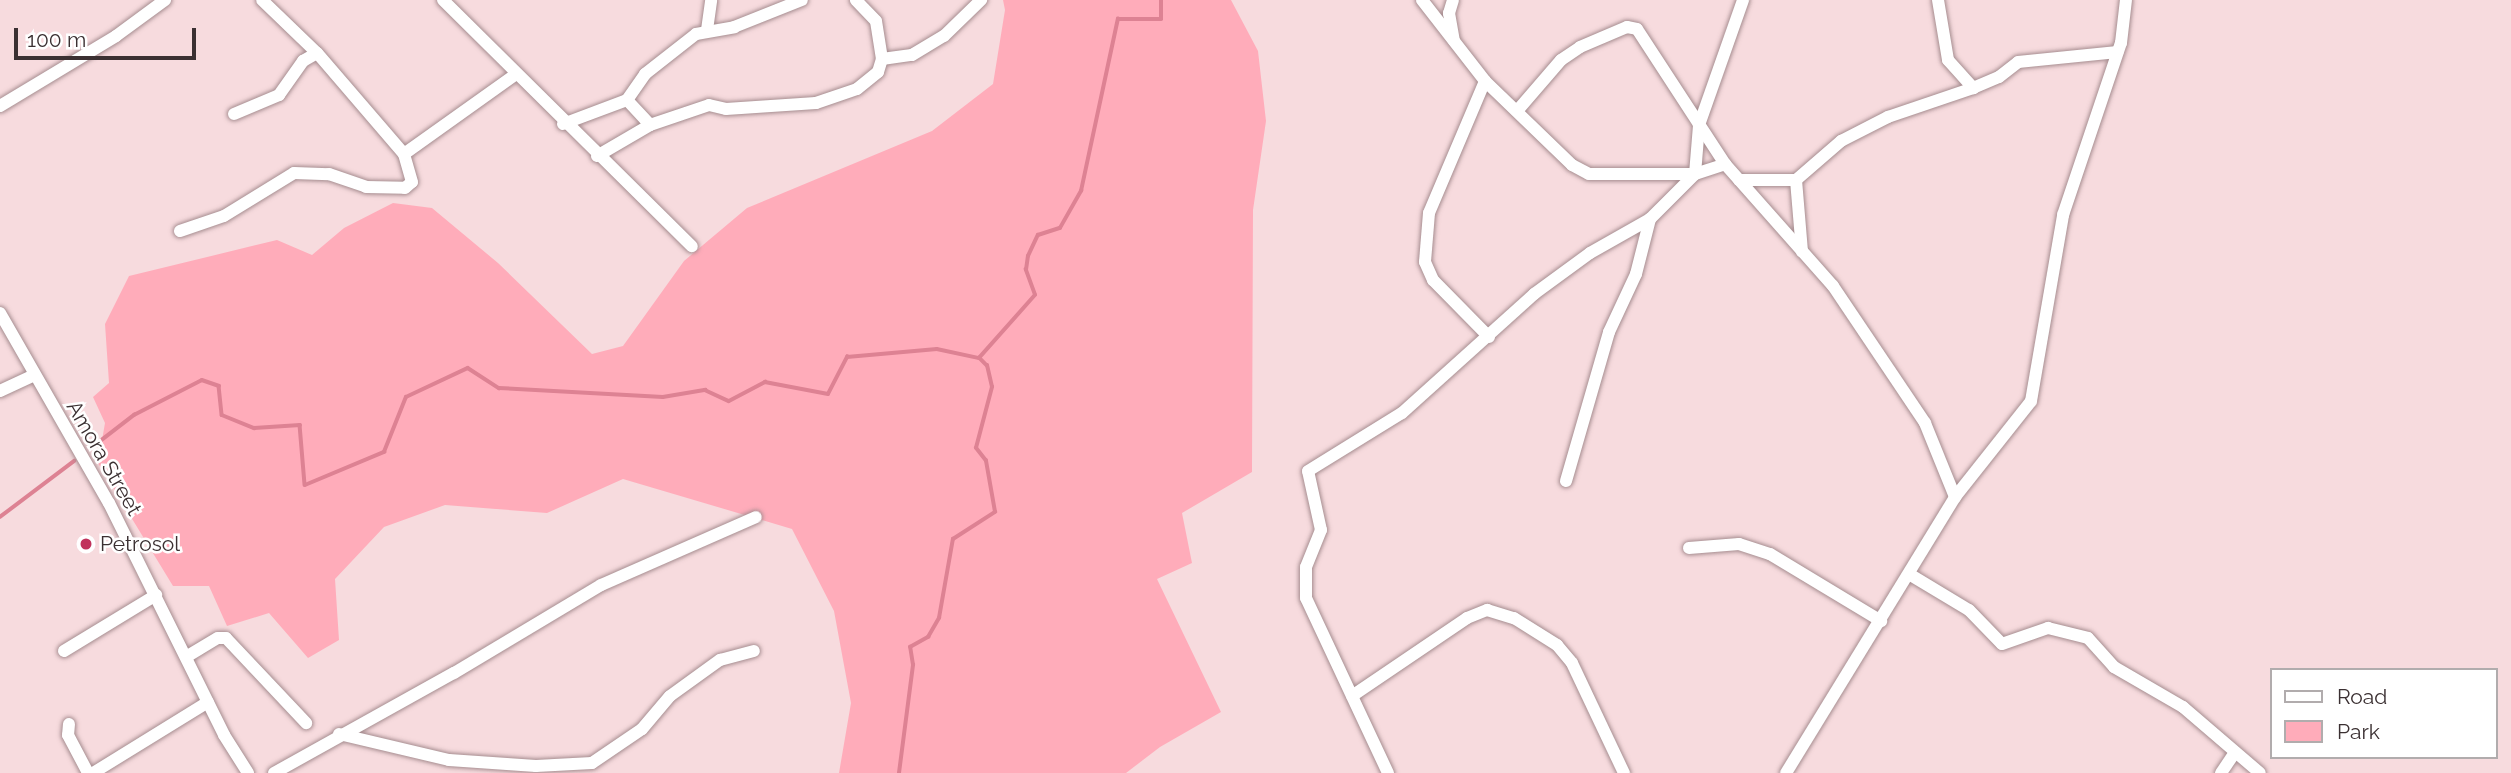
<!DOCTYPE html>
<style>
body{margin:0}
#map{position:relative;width:2511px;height:773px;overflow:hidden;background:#f7dbde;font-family:Raleway,sans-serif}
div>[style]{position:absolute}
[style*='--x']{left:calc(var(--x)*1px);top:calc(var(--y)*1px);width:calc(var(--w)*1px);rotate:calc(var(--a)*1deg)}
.green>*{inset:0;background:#ffacba}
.stream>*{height:3.5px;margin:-1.75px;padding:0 1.75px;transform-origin:1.75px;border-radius:1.75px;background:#dd8293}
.roads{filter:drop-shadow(0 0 2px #a68d90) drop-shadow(0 0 2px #a68d90)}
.minor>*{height:12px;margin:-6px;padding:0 6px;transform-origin:6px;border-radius:6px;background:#fff}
.dots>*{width:19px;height:19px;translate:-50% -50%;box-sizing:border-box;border:4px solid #fff;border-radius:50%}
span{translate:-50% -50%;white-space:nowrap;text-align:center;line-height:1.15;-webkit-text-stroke:5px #fff;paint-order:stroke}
.street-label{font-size:21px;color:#3b3032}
.poi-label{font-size:21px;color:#3b3032}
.left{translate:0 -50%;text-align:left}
.legend{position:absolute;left:2270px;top:668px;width:228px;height:91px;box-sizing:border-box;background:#fff;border:2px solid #b1acad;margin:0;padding:9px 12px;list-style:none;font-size:21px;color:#3b3032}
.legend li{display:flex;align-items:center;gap:14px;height:35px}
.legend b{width:35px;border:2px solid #b1acad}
.scale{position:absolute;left:14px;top:28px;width:182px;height:32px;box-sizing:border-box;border:4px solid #3b3032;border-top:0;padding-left:9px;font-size:21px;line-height:24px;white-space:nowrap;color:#3b3032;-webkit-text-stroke:5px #fff;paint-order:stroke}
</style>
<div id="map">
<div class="green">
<div style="clip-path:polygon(1003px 0,1231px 0,1258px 51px,1266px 121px,1253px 210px,1252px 472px,1182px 513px,1192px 563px,1157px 579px,1221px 712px,1160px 747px,1126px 773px,839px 773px,851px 703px,834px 611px,792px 529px,623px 479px,547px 513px,445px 505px,384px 527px,335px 579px,339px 640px,308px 658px,269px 613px,227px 626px,209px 586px,173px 586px,98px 463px,105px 423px,93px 397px,109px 383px,105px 324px,129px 276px,277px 240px,312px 255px,344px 228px,393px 203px,432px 208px,498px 263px,592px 354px,623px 346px,684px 261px,747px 208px,932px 131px,993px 84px,1005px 10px)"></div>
</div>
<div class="stream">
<div style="--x:90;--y:449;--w:56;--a:-37.7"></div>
<div style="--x:134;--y:415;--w:76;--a:-27.2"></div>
<div style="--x:202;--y:380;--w:18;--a:19"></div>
<div style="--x:219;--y:386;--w:29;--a:84"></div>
<div style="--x:222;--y:415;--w:35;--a:22"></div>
<div style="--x:254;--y:428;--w:46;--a:-3.7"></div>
<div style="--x:300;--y:425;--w:60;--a:85.2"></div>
<div style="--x:305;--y:485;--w:86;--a:-22.7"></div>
<div style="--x:384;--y:452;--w:59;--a:-68.2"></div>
<div style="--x:406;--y:397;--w:68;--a:-25.1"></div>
<div style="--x:468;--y:368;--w:37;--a:33"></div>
<div style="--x:499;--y:388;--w:164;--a:3.1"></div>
<div style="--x:663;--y:397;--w:43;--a:-9.5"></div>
<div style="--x:705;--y:390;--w:26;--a:25"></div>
<div style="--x:729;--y:401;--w:41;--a:-27.8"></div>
<div style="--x:765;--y:382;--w:64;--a:10.8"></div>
<div style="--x:828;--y:394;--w:42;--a:-62.8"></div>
<div style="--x:847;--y:357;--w:90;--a:-5.1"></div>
<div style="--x:937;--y:349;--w:43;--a:12.1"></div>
<div style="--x:979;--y:358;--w:84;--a:-48.4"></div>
<div style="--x:1035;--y:295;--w:27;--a:-110"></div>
<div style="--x:1026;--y:270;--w:14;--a:-82"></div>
<div style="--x:1028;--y:256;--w:23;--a:-65"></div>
<div style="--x:1038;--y:235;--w:23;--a:-18"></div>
<div style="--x:1060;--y:228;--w:43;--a:-60.4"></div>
<div style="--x:1081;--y:191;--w:176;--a:-77.9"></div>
<div style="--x:1118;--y:19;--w:43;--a:0"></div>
<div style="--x:1161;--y:19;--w:19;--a:-90"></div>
<div style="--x:0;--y:517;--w:93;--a:-37.1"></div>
<div style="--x:899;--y:773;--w:109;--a:-82.6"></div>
<div style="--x:913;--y:665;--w:18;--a:-99"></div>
<div style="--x:910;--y:647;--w:21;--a:-29"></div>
<div style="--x:928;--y:637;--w:22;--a:-60"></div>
<div style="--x:939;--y:618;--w:80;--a:-80"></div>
<div style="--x:953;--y:539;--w:50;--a:-32.7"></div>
<div style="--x:995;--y:512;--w:52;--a:-100"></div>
<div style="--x:986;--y:461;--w:16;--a:-128"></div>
<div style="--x:976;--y:448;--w:63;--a:-75.3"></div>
<div style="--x:992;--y:387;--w:22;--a:-103"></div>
<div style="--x:987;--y:366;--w:11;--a:-135"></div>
</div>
<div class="roads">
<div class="minor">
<div style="--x:443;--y:0;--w:350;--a:44.7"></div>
<div style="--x:1422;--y:0;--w:103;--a:52.1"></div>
<div style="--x:1485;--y:81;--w:121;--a:44"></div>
<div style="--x:1572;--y:165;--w:19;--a:28"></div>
<div style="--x:1589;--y:174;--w:106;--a:0"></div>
<div style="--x:1695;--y:174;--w:32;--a:-18"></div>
<div style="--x:1453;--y:0;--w:14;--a:107"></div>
<div style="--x:1449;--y:13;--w:28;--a:80"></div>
<div style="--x:1938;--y:0;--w:61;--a:80.5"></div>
<div style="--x:1948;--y:60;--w:38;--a:48"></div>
<div style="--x:1973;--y:88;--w:28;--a:-23"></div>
<div style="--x:1999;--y:77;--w:24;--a:-38"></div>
<div style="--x:2018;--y:62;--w:100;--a:-5.7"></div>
<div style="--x:707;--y:30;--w:30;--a:-82"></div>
<div style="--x:882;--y:59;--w:30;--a:-8"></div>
<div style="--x:912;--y:55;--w:37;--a:-31"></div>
<div style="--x:944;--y:36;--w:52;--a:-44.2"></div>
<div style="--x:1485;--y:81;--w:143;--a:113"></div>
<div style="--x:1429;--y:213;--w:49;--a:94.7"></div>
<div style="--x:1425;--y:262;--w:20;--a:66"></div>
<div style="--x:1433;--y:280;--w:80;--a:45.5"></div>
<div style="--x:627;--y:100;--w:34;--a:47"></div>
<div style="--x:650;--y:125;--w:62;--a:-18.7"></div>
<div style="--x:709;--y:105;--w:17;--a:13"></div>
<div style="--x:726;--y:109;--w:90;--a:-3.8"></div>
<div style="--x:816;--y:103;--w:43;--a:-18.9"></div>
<div style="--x:857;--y:89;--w:27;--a:-39"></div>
<div style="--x:878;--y:72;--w:14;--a:-73"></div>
<div style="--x:882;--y:59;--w:38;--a:-99"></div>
<div style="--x:876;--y:21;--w:29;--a:-134"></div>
<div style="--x:0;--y:106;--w:135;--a:-31.1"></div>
<div style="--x:116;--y:36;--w:61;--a:-36.3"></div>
<div style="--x:1517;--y:111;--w:67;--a:-49.2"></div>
<div style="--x:1561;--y:60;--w:23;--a:-34"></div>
<div style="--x:1580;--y:47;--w:51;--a:-23.1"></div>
<div style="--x:1627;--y:27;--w:10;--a:11"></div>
<div style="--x:1637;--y:29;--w:161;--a:56.9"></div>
<div style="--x:1725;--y:164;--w:163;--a:48.5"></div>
<div style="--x:1833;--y:286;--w:165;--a:56.1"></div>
<div style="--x:1925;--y:423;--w:80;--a:67.9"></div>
<div style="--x:234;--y:114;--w:49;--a:-22.9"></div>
<div style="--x:279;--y:95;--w:42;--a:-54.8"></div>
<div style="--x:303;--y:61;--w:16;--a:-30"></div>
<div style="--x:563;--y:124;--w:68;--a:-20.6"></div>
<div style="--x:627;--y:100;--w:32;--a:-55"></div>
<div style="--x:645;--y:74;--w:65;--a:-38.1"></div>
<div style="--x:696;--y:34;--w:39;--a:-10"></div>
<div style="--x:734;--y:27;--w:73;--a:-21.7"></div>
<div style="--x:404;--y:154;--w:138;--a:-35.5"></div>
<div style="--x:597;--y:156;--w:61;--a:-30.3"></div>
<div style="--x:1739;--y:180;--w:57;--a:0"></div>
<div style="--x:1796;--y:180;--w:60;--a:-40.9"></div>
<div style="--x:1841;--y:141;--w:53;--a:-27.1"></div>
<div style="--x:1888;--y:117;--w:90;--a:-18.8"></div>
<div style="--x:1796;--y:180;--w:72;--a:85.2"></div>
<div style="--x:180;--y:231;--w:46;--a:-18.8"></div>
<div style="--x:224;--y:216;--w:82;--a:-31.6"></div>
<div style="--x:294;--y:173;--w:35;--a:2"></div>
<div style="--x:329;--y:174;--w:39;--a:19"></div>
<div style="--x:366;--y:187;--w:39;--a:1"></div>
<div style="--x:405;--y:188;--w:9;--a:-41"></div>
<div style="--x:412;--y:182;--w:29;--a:-106"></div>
<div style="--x:404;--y:154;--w:133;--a:-130.7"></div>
<div style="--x:317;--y:53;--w:76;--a:-136.1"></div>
<div style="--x:0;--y:313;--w:219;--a:60.2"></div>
<div style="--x:109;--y:503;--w:259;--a:63.6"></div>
<div style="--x:224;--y:735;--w:45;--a:57.7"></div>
<div style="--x:0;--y:391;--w:38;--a:-25"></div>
<div style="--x:1566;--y:481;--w:155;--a:-73.9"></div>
<div style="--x:1609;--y:332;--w:64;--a:-65"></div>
<div style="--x:1636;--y:274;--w:57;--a:-75.7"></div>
<div style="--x:1650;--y:219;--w:64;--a:-45"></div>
<div style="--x:1695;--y:174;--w:49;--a:-85.3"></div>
<div style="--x:1699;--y:125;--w:133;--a:-70.6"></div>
<div style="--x:1689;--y:548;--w:50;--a:-4.6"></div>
<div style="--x:1739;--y:544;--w:33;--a:18"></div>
<div style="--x:1770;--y:554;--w:130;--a:31.1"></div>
<div style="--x:1909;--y:574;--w:70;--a:31"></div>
<div style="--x:1969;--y:610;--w:47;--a:45.9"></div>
<div style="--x:2002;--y:644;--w:49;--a:-19.2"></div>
<div style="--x:2048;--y:628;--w:41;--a:14"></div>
<div style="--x:2088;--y:638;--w:39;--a:48"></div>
<div style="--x:2114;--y:667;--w:80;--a:30.1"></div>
<div style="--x:2183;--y:707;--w:101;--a:40.6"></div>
<div style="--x:64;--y:651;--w:108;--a:-31.3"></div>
<div style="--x:186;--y:657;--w:37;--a:-31"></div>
<div style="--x:218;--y:638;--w:8;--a:0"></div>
<div style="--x:226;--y:638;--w:117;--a:46.7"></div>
<div style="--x:1352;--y:696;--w:139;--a:-34.1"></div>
<div style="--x:1467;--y:618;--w:22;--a:-22"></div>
<div style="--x:1487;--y:610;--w:28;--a:17"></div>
<div style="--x:1514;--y:618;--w:51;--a:32.1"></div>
<div style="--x:1557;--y:645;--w:23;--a:50"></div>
<div style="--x:1572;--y:663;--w:122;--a:64.7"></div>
<div style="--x:69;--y:724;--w:11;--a:95"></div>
<div style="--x:68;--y:735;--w:43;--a:62.2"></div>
<div style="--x:339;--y:734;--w:113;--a:13.3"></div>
<div style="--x:449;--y:760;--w:87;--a:3.9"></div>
<div style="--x:536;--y:766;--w:56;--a:-3.1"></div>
<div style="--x:592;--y:763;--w:60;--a:-34.2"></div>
<div style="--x:642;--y:729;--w:43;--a:-49.7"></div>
<div style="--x:670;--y:696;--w:62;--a:-35.8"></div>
<div style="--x:720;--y:660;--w:35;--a:-15"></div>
<div style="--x:93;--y:773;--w:135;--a:-31.7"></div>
<div style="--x:274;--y:773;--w:206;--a:-29.1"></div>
<div style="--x:454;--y:673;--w:171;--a:-30.9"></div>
<div style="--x:601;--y:585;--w:169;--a:-23.7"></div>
<div style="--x:1388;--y:773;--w:193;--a:-115.1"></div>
<div style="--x:1306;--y:598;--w:31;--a:-90"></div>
<div style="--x:1306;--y:567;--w:40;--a:-68"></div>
<div style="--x:1321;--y:530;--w:60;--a:-102.4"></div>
<div style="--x:1308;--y:471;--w:110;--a:-31.7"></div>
<div style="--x:1402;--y:413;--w:178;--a:-42"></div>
<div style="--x:1534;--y:294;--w:69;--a:-36.2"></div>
<div style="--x:1590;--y:253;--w:69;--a:-29.5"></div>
<div style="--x:1786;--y:773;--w:324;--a:-58.5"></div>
<div style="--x:1955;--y:497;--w:122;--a:-51.6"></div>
<div style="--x:2031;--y:401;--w:189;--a:-80.2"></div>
<div style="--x:2063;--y:215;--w:182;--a:-71.4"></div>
<div style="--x:2121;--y:43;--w:43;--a:-83.4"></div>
<div style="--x:2221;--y:773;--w:25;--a:-56"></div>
</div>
</div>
<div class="dots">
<div style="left:86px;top:544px;background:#c1325c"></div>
</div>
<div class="street-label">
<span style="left:104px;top:458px;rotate:60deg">Amora Street</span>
</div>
<div class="poi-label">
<span class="left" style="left:100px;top:544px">Petrosol</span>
</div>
<ul class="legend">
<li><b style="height:9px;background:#fff"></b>Road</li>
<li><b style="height:19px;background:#ffacba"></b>Park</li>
</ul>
<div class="scale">100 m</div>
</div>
